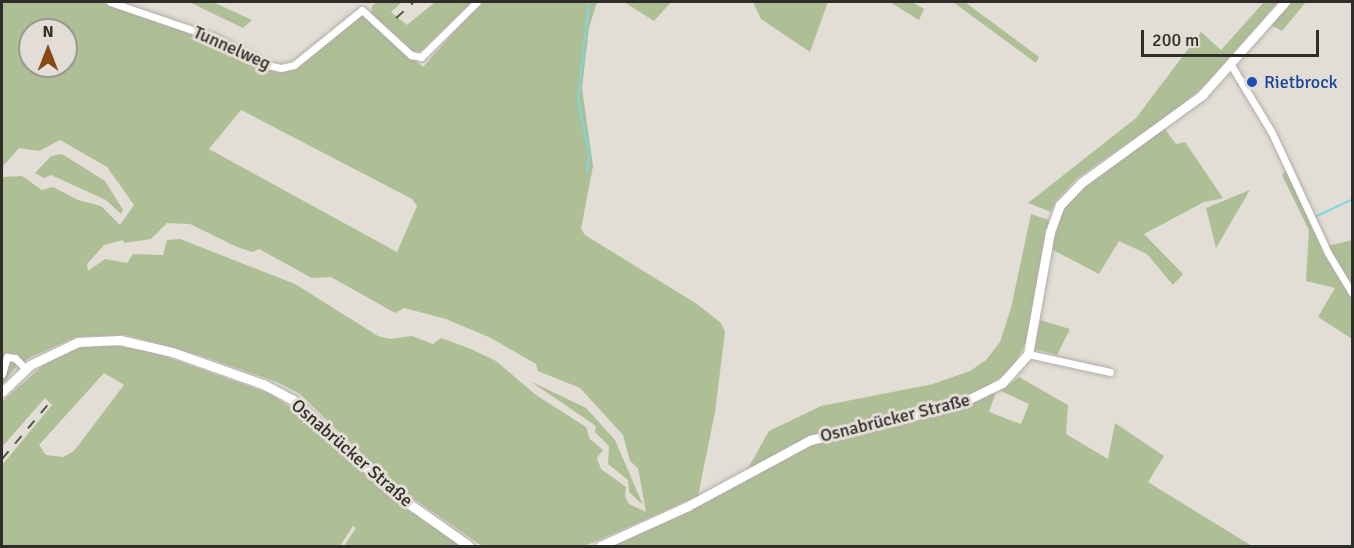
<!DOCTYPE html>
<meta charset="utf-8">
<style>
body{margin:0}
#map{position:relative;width:1354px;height:548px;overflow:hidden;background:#e2ded6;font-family:Signika,sans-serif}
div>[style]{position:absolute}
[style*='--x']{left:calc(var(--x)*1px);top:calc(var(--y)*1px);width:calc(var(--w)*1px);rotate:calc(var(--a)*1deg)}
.green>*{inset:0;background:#aebf95}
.stream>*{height:1.5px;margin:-0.75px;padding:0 0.75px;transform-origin:0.75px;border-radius:0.75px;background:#78d9de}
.roads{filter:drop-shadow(0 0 2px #b2aea7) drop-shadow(0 0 2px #b2aea7)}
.minor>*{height:7px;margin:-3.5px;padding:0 3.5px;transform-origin:3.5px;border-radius:3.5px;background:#fff}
.secondary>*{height:9px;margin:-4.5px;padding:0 4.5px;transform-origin:4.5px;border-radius:4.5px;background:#fff}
.rail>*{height:1.5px;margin-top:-0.75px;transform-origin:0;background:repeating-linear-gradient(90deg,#54514d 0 10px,transparent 0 20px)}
.dots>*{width:16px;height:16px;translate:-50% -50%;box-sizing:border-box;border:3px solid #e2ded6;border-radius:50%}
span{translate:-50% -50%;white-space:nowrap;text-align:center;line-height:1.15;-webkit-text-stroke:6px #e2ded6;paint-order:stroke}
.street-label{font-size:18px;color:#2f2d2a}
.transit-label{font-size:18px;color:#164399}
.left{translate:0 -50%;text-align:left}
.frame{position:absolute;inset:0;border:3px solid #2f2d2a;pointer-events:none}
.north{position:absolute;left:18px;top:18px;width:60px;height:60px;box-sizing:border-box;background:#e2ded6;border:2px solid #9a9791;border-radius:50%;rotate:0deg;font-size:16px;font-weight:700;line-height:24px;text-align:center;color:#2f2d2a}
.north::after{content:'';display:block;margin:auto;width:21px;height:27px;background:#894714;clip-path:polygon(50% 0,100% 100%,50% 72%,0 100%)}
.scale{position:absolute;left:1141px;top:30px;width:178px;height:27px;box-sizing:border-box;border:3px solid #2f2d2a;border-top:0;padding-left:8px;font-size:18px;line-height:21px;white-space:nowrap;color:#2f2d2a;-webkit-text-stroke:4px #e2ded6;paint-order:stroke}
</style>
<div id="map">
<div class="green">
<div style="clip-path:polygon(evenodd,2px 2px,101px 2px,209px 39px,279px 73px,296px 68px,362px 15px,423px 67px,481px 2px,597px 2px,589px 28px,582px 88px,593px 166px,581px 229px,585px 235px,697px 304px,721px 323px,725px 332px,715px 412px,698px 496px,585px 546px,482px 546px,394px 485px,300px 394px,277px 382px,199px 355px,126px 335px,76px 337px,29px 358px,14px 369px,2px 385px,2px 177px,22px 176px,42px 190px,53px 187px,78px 200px,101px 206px,120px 225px,134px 205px,107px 167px,60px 140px,39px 151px,19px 148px,2px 167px,2px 2px,30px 30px,66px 30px,66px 66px,30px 66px,30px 30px,2px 2px,241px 110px,412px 199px,417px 206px,397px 252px,209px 149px,241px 110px,2px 2px,167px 223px,190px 224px,237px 247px,252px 252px,259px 249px,312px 278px,331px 277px,395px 313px,404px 308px,446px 319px,491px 338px,536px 364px,538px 371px,580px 388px,623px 435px,630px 461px,638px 468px,646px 512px,629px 504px,625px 496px,626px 487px,601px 469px,597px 458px,603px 450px,590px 439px,586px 427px,536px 395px,496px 361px,471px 349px,441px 338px,433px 344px,412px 336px,390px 339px,378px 336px,295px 284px,180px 239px,167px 240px,163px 255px,133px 254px,127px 263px,105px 259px,88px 271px,87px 264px,104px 245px,123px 240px,124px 243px,151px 239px,167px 223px)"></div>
<div style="clip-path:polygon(189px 2px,213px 2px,252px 20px,243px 28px)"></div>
<div style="clip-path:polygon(377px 2px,402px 2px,391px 12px,407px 25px,435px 2px,472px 2px,421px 51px,413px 52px,371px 17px,372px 6px)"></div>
<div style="clip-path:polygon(624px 2px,671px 2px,654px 21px)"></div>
<div style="clip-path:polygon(753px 2px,828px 2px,810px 52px,761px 19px)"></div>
<div style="clip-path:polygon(890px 2px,912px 2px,924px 9px,919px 20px)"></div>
<div style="clip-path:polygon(953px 2px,965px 2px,1039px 57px,1036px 63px)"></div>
<div style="clip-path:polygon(1264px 2px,1278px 2px,1207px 83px,1180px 107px,1077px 178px,1055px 202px,1051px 212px,1028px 203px,1136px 118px,1201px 32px,1221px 50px)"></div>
<div style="clip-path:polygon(1290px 2px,1306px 2px,1282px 31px,1271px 25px)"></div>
<div style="clip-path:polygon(1164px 128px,1176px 144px,1185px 142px,1223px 198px,1204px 202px,1144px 234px,1183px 274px,1173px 285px,1147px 254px,1119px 241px,1099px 274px,1051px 249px,1058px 218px,1081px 185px)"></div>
<div style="clip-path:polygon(62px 154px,105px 181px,123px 210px,121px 214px,106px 200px,51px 175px,44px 178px,35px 173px,51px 156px)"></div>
<div style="clip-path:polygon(1287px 169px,1352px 297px,1352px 339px,1318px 317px,1335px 288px,1306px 281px,1309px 230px,1282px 175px)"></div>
<div style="clip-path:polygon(1250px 190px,1216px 248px,1206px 208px)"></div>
<div style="clip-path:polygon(1031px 214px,1049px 220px,1029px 336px,1012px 369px,986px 387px,995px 395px,989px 412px,1021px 424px,1029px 404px,1001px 391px,1019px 377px,1068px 405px,1066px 434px,1108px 459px,1115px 423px,1164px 456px,1148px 482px,1252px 546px,608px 546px,699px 506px,742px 479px,769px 431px,821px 406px,933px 384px,970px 371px,986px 360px,1000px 342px,1011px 308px)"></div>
<div style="clip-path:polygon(1352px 240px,1352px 287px,1327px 246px)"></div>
<div style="clip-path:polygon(1040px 320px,1070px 329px,1057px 355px,1035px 349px)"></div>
<div style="clip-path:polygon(evenodd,105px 345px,147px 350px,271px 394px,310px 421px,392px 497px,460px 546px,344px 546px,356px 528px,353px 526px,340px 546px,2px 546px,2px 465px,52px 405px,45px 398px,2px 447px,2px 402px,51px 358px,77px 347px,105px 345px,104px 373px,124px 385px,74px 451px,63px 457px,46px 455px,39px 445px,104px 373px)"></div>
<div style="clip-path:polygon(530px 381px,586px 408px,615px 440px,643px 505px,629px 492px,628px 480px,608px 464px,609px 446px,595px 432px,596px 426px)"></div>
</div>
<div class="stream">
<div style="--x:587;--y:173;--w:19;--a:-84"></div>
<div style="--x:589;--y:154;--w:56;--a:-101.3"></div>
<div style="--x:578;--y:99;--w:98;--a:-83.5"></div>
<div style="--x:1317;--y:216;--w:38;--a:-25"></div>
</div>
<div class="roads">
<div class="minor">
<div style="--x:110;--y:2;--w:112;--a:18.8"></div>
<div style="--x:216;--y:38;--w:58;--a:27.9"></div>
<div style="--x:267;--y:65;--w:14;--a:12"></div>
<div style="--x:281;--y:68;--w:13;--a:-13"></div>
<div style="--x:294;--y:65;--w:87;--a:-39"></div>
<div style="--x:362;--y:10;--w:67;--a:42.6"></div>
<div style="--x:411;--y:55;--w:10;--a:11"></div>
<div style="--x:421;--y:57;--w:78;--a:-44.5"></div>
<div style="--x:1231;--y:65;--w:79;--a:58.9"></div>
<div style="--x:1272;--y:133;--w:132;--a:65"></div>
<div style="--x:1328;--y:253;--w:47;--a:59"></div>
<div style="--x:1028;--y:354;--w:84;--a:12.4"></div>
<div style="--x:2;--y:374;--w:18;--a:-74"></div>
<div style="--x:7;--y:357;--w:8;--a:7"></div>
<div style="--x:15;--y:358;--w:14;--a:45"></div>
</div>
<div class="secondary">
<div style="--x:2;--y:392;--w:39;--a:-44"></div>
<div style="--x:30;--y:365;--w:53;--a:-25.6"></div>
<div style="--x:78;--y:342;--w:42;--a:-2.7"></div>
<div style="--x:120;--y:340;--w:53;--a:13"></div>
<div style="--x:172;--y:352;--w:96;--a:19.4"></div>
<div style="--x:263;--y:384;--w:34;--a:28"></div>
<div style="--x:293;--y:400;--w:134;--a:42.9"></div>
<div style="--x:391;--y:491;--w:95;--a:35.2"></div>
<div style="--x:600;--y:546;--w:97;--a:-24.4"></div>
<div style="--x:688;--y:506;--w:139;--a:-28.4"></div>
<div style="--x:810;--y:440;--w:151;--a:-13.4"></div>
<div style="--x:957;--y:405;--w:50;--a:-26.1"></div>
<div style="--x:1002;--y:383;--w:39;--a:-48"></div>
<div style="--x:1028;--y:354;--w:124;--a:-79.8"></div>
<div style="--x:1050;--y:232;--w:29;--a:-70"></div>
<div style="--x:1060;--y:205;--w:30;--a:-46"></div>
<div style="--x:1081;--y:183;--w:150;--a:-36"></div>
<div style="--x:1202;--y:95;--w:125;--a:-48.3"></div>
</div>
</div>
<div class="rail">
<div style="--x:396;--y:18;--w:24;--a:-42"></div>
<div style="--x:2;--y:459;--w:75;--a:-49.9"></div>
</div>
<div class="dots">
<div style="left:1252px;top:82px;background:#1a4fb4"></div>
</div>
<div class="street-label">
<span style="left:232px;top:48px;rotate:24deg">Tunnelweg</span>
<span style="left:895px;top:418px;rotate:-14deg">Osnabrücker Straße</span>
<span style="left:352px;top:453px;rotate:41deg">Osnabrücker Straße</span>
</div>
<div class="transit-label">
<span class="left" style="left:1264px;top:82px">Rietbrock</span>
</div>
<div class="frame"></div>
<div class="north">N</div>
<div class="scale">200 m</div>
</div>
